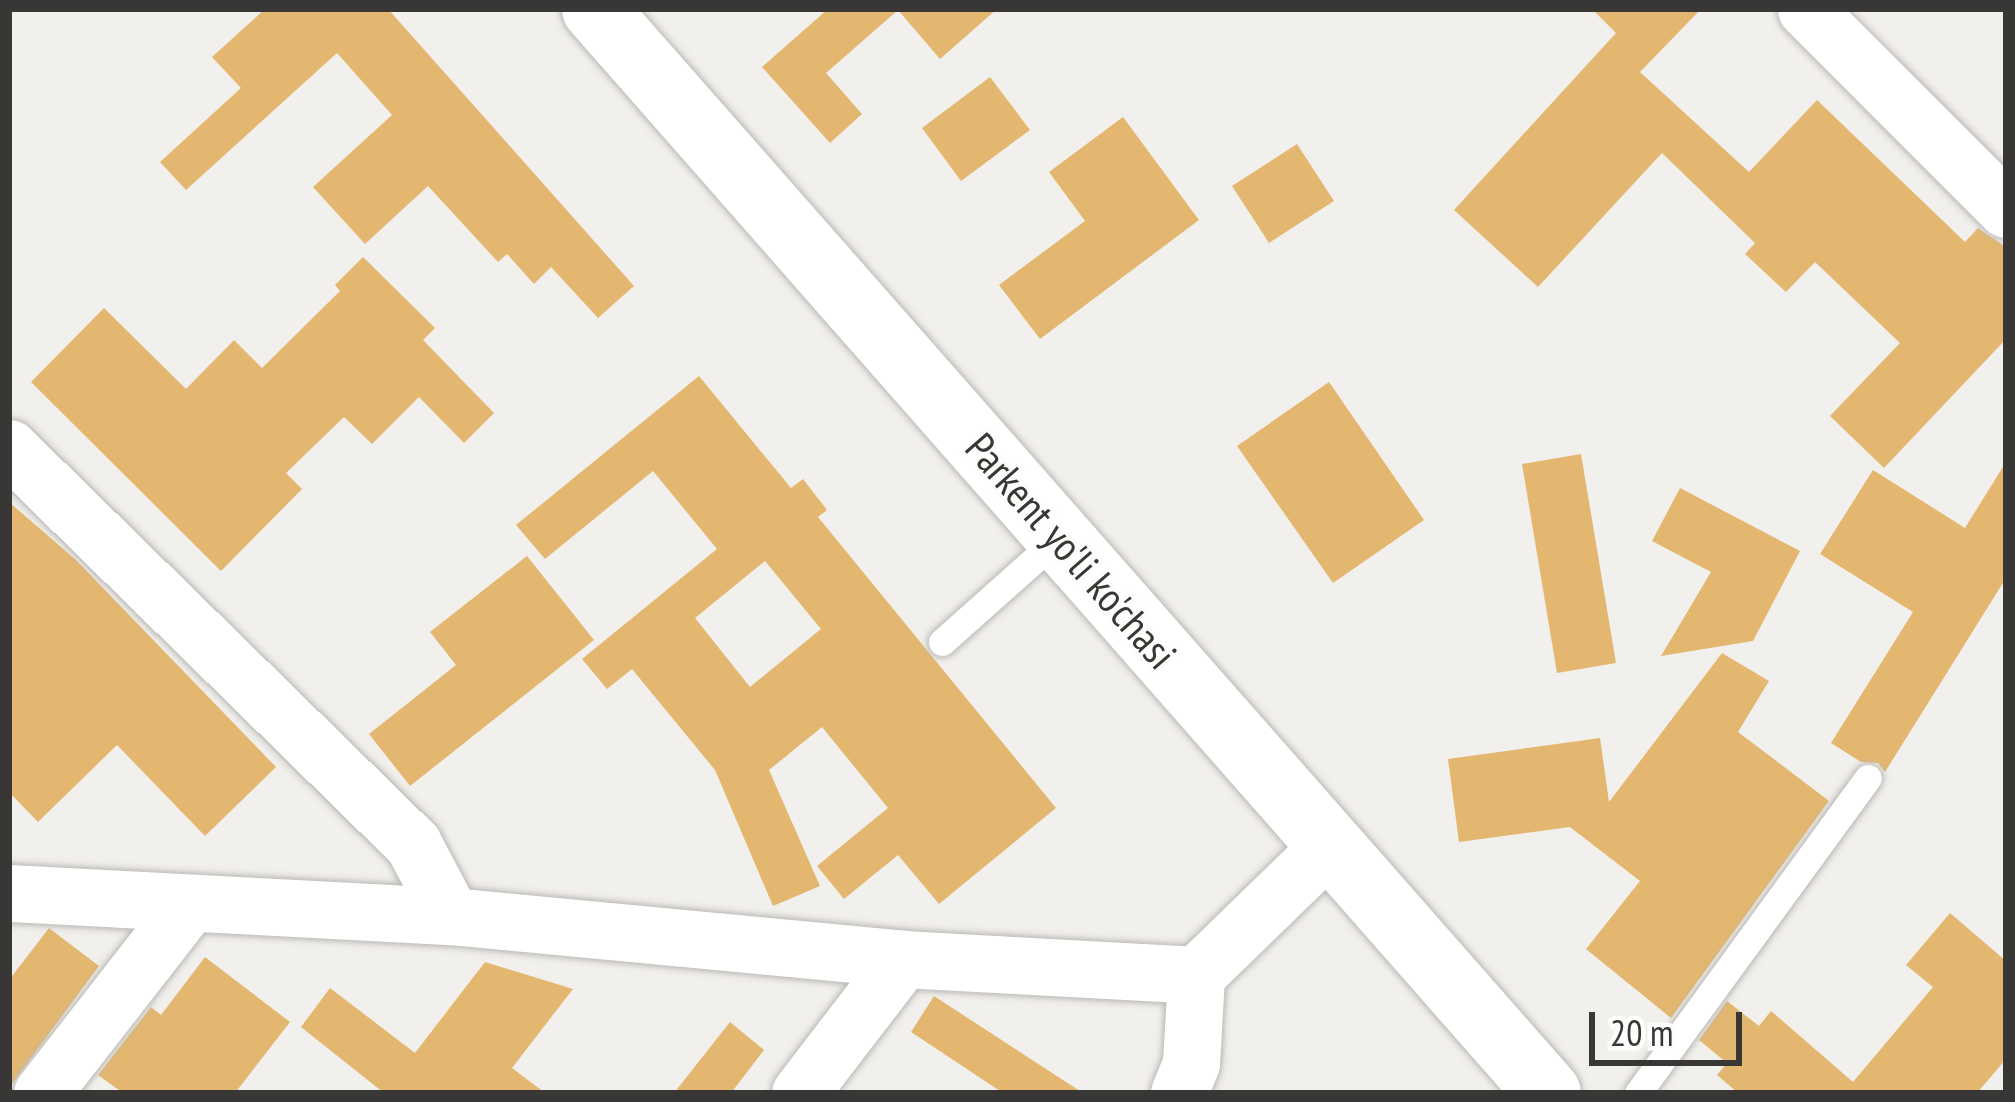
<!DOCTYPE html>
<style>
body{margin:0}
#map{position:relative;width:2015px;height:1102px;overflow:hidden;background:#f2f0ec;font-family:"PT Sans Narrow",sans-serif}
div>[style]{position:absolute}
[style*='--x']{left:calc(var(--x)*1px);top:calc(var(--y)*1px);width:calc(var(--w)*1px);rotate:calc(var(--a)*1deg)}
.building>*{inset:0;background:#e3b770}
.roads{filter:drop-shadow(0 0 3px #bbb9b5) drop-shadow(0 0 3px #bbb9b5)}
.lane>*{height:27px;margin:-13.5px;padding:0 13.5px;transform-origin:13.5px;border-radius:13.5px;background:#fff}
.street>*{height:57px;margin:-28.5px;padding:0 28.5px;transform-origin:28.5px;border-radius:28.5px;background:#fff}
.secondary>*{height:66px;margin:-33px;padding:0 33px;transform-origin:33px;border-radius:33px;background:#fff}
span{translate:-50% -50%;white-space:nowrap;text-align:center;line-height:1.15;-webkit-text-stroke:9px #fffdfb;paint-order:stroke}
.street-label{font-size:42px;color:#383735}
.frame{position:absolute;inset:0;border:12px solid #383735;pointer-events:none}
.scale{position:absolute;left:1589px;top:1012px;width:153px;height:54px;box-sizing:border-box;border:6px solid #383735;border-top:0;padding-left:15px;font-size:36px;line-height:42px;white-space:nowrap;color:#383735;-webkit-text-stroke:9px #fffdfb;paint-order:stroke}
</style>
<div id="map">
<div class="building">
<div style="clip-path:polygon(265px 9px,388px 9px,634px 286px,598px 318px,551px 267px,534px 284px,507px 254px,498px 262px,428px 186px,365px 244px,313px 187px,392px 115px,337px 53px,186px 190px,160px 162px,241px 88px,212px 57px)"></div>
<div style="clip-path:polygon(828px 9px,997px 9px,940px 59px,898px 10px,826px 73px,862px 114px,830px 143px,762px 67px)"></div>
<div style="clip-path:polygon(1592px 9px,1701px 9px,1640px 72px,1749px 172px,1817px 100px,1965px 242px,1978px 228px,2006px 247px,2006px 339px,1884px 468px,1830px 416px,1900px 343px,1815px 262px,1786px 292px,1745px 254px,1755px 243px,1662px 153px,1538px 287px,1454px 210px,1616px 33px)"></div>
<div style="clip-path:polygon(990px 77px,1030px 130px,961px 181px,922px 128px)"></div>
<div style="clip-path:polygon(1123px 117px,1199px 220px,1040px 339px,999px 285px,1085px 221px,1049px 172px)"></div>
<div style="clip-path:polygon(1297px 144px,1334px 201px,1269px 243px,1232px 186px)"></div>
<div style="clip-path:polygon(363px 257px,435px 328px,423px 340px,494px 413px,464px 443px,419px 397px,372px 444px,344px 417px,286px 473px,302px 489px,221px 571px,31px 382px,104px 308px,186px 389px,234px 340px,262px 368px,340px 291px,335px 285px)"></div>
<div style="clip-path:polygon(evenodd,699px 376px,791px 488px,803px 479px,827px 510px,818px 517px,1056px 808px,939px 904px,898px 855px,844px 899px,817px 866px,888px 808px,822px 727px,769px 770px,820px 886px,773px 906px,715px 770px,632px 669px,607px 689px,582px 659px,717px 549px,653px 471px,545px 559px,516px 525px,699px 376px,765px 561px,821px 629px,750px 687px,695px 618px,765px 561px)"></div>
<div style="clip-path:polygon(1329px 382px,1424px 520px,1333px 583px,1237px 446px)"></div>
<div style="clip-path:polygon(1581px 454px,1616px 663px,1557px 673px,1522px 464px)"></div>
<div style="clip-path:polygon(2006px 462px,2006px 578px,1885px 772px,1878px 763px,1861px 762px,1831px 743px,1913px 612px,1820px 554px,1873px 470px,1965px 528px)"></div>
<div style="clip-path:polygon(1680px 488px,1800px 551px,1753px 641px,1661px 656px,1711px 572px,1652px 541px)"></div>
<div style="clip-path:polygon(9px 502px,76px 560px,276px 767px,205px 836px,117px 745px,38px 822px,9px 792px)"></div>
<div style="clip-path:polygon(527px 556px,594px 640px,410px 786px,369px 734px,456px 665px,430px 632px)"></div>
<div style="clip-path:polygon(1722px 653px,1769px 681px,1738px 732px,1829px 801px,1671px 1018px,1586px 949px,1640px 881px,1570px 827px,1459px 842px,1448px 759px,1600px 738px,1609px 802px)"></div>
<div style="clip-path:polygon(1950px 913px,2006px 961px,2006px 1059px,1977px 1093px,1738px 1093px,1717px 1075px,1727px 1063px,1699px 1040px,1727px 1001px,1759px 1026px,1771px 1011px,1853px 1082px,1933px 987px,1906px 965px)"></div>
<div style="clip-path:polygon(49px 928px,99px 966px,9px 1088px,9px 980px)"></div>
<div style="clip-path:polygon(205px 957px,290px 1022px,235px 1093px,123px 1093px,98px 1075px,151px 1007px,161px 1015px)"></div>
<div style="clip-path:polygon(485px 962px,573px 989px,512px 1068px,545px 1093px,384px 1093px,301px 1027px,330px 988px,415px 1053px)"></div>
<div style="clip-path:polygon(934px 996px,1083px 1093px,1003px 1093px,911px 1032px)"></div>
<div style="clip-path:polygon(730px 1022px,764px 1050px,731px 1093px,674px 1093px)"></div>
</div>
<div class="roads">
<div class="lane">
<div style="--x:942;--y:642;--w:125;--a:-41.7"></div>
<div style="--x:1638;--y:1093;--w:390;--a:-53.9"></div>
</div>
<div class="street">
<div style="--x:1806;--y:9;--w:283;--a:45"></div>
<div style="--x:9;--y:448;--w:566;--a:44.43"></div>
<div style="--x:413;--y:844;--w:81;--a:62.2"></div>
<div style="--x:9;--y:893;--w:443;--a:3"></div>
<div style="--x:451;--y:916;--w:454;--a:5.4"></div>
<div style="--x:903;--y:959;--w:293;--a:3.1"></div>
<div style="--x:1196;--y:975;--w:155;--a:-44.2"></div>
<div style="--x:42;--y:1093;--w:239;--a:-52.1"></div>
<div style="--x:800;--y:1093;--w:169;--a:-52.5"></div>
<div style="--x:1179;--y:1093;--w:32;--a:-68"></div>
<div style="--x:1191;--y:1063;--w:88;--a:-86.7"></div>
</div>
<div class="secondary">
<div style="--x:595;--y:9;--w:1443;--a:48.68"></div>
</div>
</div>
<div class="street-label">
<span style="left:1071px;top:551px;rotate:49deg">Parkent yo'li ko'chasi</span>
</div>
<div class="frame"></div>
<div class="scale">20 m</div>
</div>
